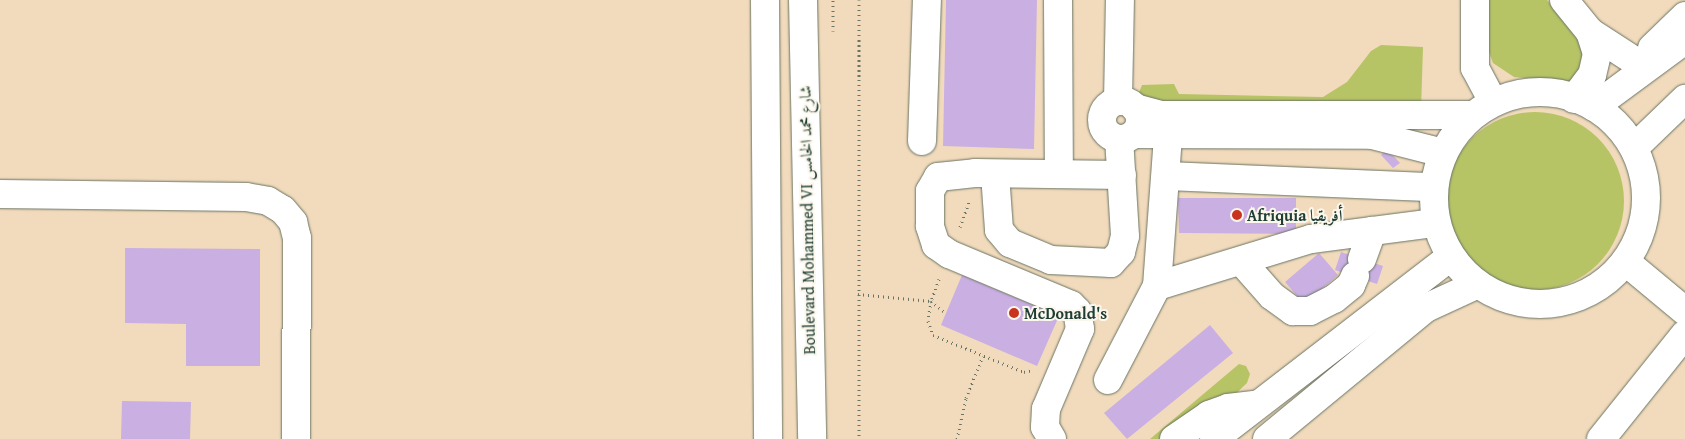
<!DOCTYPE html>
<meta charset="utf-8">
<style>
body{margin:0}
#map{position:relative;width:1685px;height:439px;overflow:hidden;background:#f2dbbc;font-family:"Gentium Book Plus",Amiri,serif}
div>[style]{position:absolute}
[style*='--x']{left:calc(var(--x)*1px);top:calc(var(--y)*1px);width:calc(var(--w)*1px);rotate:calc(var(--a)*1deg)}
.green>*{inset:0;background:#b7c466}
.round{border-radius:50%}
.building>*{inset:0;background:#caafe3}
.path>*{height:3px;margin-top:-1.5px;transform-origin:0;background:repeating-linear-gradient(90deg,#697464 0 1px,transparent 0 5px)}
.roads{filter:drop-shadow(0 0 1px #697464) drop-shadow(0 0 1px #697464)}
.minor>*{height:28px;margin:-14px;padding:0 14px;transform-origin:14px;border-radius:14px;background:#fff}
.minor>.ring{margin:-14px;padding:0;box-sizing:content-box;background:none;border:28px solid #fff;border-radius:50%}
.major>*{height:28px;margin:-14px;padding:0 14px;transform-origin:14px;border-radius:14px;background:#fff}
.dots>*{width:14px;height:14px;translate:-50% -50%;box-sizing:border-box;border:2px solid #fbf7ec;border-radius:50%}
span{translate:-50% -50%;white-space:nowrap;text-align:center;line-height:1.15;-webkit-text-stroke:4px #fbf7ec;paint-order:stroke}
.poi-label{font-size:16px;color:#1f3d34;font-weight:700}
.left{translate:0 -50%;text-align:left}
.street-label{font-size:16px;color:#1f3d34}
</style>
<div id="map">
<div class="green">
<div style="clip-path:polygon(1489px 0,1547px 0,1590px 51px,1573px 83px,1514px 77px,1493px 63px,1489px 52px)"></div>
<div style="clip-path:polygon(1381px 45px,1423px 47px,1421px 110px,1185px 107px,1138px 95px,1142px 85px,1174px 84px,1179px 94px,1323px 97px,1347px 82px,1371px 51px)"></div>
<div class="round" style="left:1446px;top:112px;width:178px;height:178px"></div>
<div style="clip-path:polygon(1239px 364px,1246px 366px,1250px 374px,1247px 383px,1225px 404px,1162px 439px,1150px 439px)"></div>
</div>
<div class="building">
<div style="clip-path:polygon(946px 0,1037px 0,1034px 149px,943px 146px)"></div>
<div style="clip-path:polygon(1387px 149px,1400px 163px,1393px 168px,1381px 155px)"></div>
<div style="clip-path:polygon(1178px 198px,1296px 198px,1296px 234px,1179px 233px)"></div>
<div style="clip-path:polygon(125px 248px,260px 249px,260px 366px,186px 366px,186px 324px,125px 323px)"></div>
<div style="clip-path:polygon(1341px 252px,1383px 266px,1377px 284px,1335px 270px)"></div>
<div style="clip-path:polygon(1319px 253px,1338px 275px,1304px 304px,1285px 282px)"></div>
<div style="clip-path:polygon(962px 275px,1059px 316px,1037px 366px,941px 325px)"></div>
<div style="clip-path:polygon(1210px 325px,1233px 353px,1127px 439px,1104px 413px)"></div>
<div style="clip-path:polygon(122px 401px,191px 402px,190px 439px,121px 439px)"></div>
</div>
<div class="path">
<div style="--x:859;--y:0;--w:439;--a:90"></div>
<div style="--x:833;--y:31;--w:31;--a:-90"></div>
<div style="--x:960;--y:227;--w:27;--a:-70"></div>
<div style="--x:939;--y:279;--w:23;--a:110"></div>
<div style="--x:931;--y:301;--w:20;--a:99"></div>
<div style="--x:928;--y:321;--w:15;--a:70"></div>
<div style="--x:933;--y:335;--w:98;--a:22.1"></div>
<div style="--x:1024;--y:372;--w:9;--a:-13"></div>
<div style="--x:858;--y:294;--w:73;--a:5.5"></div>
<div style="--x:931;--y:301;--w:19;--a:39"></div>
<div style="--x:957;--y:439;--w:42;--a:-77.6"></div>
<div style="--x:966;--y:398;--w:45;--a:-68"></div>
</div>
<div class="roads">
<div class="minor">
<div style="--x:1058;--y:0;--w:174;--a:89.7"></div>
<div style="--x:1475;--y:0;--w:68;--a:90"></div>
<div style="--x:1475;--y:68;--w:38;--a:62"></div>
<div style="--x:1564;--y:0;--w:41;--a:50.9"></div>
<div style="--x:1590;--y:32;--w:23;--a:72"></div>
<div style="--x:1597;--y:54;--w:22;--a:103"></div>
<div style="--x:1592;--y:75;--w:30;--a:127"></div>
<div style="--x:1590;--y:32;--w:57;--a:32.9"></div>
<div style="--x:1652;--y:48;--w:46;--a:-44.1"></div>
<div class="ring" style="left:1434px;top:92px;width:184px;height:184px"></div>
<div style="--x:1118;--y:101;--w:101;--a:-88.9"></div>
<div class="ring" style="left:1102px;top:101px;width:10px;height:10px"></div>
<div style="--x:1594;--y:107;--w:113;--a:-36.4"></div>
<div style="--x:1135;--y:108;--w:28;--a:15"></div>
<div style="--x:1162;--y:115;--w:310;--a:0"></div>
<div style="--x:1134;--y:134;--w:238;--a:0.2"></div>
<div style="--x:1372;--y:135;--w:73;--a:14.2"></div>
<div style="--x:922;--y:141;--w:141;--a:-88"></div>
<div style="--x:1634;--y:148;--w:71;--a:-43.9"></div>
<div style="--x:995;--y:174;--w:56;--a:85.9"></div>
<div style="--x:999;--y:230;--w:17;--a:50"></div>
<div style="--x:1010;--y:243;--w:44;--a:22.5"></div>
<div style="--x:1051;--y:260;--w:60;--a:2.9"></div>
<div style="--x:1111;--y:263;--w:15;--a:-48"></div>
<div style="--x:1121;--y:252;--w:16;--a:-76"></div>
<div style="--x:1125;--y:236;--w:97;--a:-93.5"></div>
<div style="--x:1167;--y:176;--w:266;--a:2.4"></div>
<div style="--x:0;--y:194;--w:246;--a:0.7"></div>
<div style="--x:246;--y:197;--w:22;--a:10"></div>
<div style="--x:268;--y:201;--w:17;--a:31"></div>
<div style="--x:283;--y:210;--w:16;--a:50"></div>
<div style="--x:293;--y:222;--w:16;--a:76"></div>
<div style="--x:297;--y:238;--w:201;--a:90.3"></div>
<div style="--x:1362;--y:259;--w:30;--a:-70"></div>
<div style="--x:1242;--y:262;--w:45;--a:48.6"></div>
<div style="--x:1272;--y:296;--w:26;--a:36"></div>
<div style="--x:1293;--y:311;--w:17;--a:0"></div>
<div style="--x:1310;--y:311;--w:27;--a:-27"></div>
<div style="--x:1334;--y:299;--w:22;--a:-39"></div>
<div style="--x:1351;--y:285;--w:10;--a:-66"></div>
<div style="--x:1626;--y:262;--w:77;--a:39.7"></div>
<div style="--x:1157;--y:286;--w:161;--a:-17"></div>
<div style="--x:1311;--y:239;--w:125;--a:-7.4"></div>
<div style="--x:1108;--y:380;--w:106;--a:-62.5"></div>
<div style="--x:1157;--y:286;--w:151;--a:-85.8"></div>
<div style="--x:1052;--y:439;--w:14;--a:-120"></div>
<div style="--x:1045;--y:427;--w:18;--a:-87"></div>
<div style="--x:1046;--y:409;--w:87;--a:-67"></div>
<div style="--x:1080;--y:329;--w:18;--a:-99"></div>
<div style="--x:1077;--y:311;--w:8;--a:-135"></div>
<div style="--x:1071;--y:305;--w:132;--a:-157.3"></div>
<div style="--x:949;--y:254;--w:16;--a:-145"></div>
<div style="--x:936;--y:245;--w:20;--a:-108"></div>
<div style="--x:930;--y:226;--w:35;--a:-90"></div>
<div style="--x:930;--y:191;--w:16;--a:-60"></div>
<div style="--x:938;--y:177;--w:37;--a:-6"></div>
<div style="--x:975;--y:173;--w:147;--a:0.8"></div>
<div style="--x:1174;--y:439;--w:42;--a:-34.4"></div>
<div style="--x:1209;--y:415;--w:20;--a:-20"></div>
<div style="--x:1228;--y:408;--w:26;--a:-7"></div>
<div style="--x:1214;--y:439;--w:298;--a:-37.6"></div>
<div style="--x:1267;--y:439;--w:206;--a:-39.5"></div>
<div style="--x:1426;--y:308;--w:55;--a:-24.7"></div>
<div style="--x:1601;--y:439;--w:134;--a:-51.3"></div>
</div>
<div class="major">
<div style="--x:765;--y:0;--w:439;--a:89.6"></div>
<div style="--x:803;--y:0;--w:439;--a:88.8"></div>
</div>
</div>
<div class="dots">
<div style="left:1237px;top:215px;background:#c8321e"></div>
<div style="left:1014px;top:313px;background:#c8321e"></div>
</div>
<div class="poi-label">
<span class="left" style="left:1247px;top:215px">Afriquia أفريقيا</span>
<span class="left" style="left:1024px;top:313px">McDonald's</span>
</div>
<div class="street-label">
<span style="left:807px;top:220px;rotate:-91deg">Boulevard Mohammed VI شارع محمد الخامس</span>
</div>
</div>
